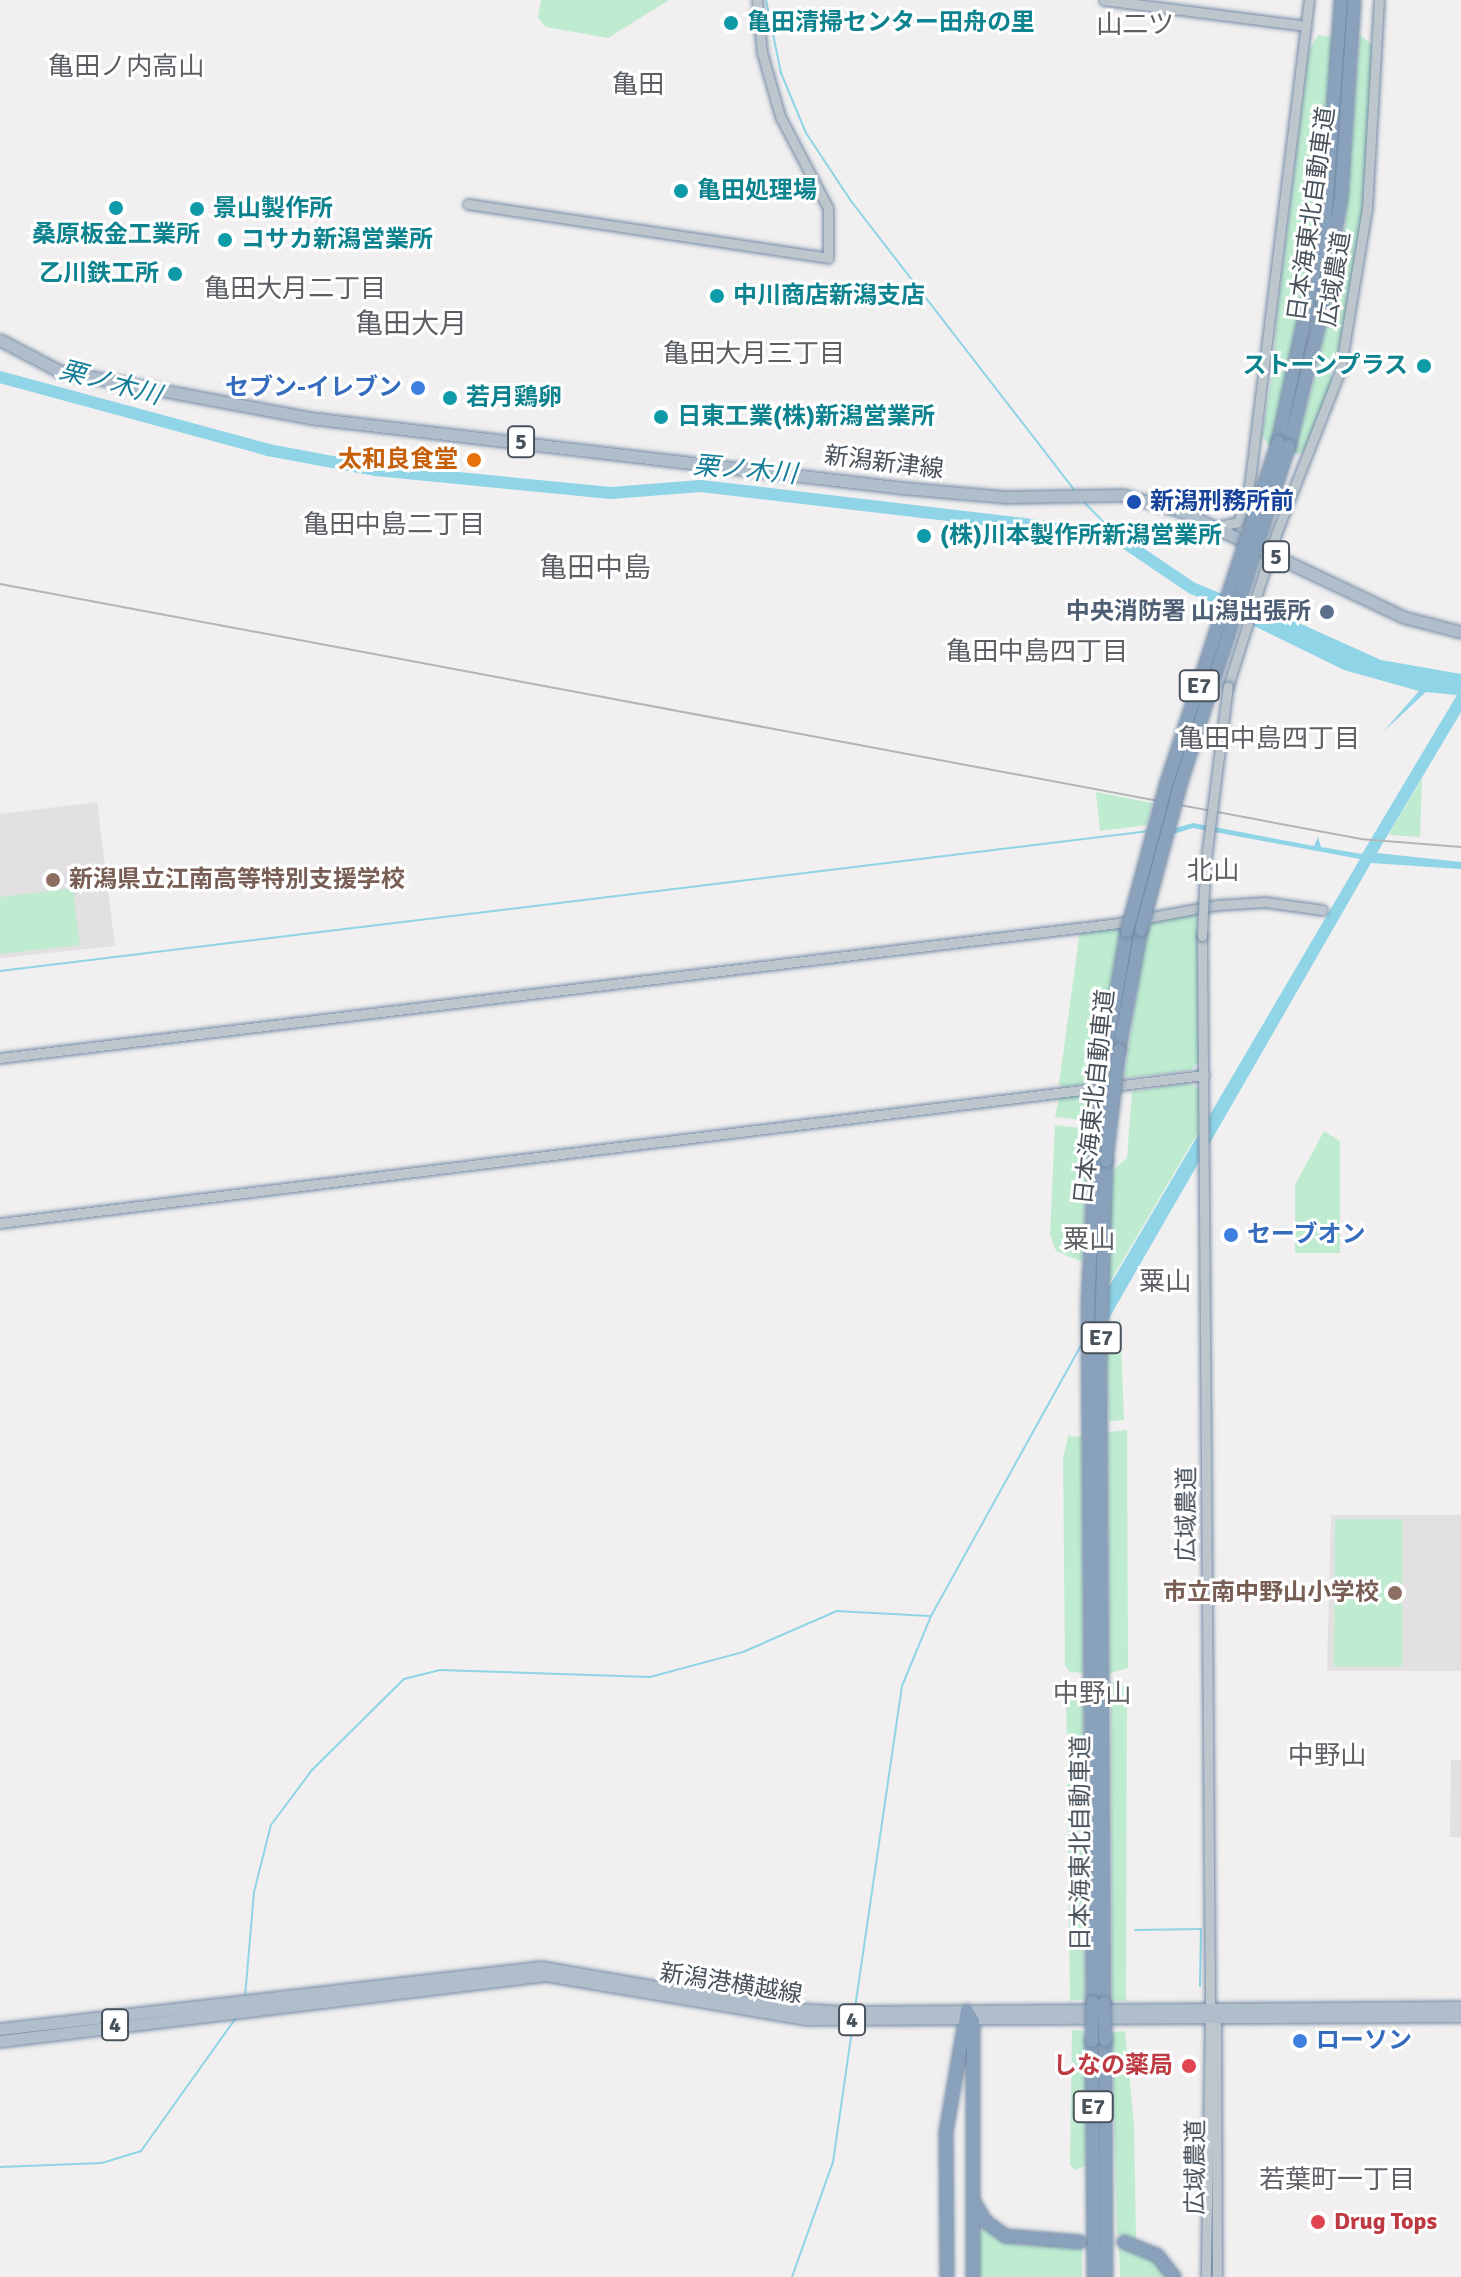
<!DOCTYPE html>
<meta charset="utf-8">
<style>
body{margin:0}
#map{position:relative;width:1461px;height:2277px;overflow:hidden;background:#f1efef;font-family:Signika,"Noto Sans JP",sans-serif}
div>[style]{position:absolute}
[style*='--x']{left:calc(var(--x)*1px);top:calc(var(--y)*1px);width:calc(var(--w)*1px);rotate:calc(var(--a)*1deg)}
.education>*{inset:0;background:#e2e0e0}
.green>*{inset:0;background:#bfecd1}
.water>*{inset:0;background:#8fd4e7}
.stream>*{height:2px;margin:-1px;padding:0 1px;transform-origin:1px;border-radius:1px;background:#8fd4e7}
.river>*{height:12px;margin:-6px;padding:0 6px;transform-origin:6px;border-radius:6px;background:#8fd4e7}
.roads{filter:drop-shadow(0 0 2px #748ca6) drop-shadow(0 0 2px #748ca6)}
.minor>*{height:9px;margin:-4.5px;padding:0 4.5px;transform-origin:4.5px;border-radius:4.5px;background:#bec6cd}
.major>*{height:11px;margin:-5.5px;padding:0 5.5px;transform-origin:5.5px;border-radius:5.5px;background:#b0becc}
.highway>*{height:12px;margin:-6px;padding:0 6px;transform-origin:6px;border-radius:6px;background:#89a1ba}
.rail>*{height:2px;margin:-1px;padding:0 1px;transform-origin:1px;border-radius:1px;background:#b1b4b8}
.bridges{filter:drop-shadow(0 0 2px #748ca6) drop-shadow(0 0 2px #748ca6)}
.minor-bridge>*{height:9px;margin:-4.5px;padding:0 4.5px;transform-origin:4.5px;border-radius:4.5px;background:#bec6cd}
.highway-bridge>*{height:12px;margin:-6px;padding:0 6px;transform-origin:6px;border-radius:6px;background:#89a1ba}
.dots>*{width:22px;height:22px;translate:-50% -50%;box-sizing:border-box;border:4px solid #fff;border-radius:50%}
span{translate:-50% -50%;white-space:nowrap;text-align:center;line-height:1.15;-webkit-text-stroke:6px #fff;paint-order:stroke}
.shield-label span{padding:2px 6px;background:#fff;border:2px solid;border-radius:6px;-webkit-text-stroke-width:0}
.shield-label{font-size:22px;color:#48525b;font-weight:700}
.culture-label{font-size:24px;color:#0d838f;font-weight:700}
.left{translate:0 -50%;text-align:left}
.right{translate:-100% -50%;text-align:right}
.street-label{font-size:24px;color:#48525b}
.shop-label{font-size:24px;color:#366cbe;font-weight:700}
.food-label{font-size:24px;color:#c56008;font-weight:700}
.transit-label{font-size:24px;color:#164399;font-weight:700}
.service-label{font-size:24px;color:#4e5e75;font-weight:700}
.education-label{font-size:24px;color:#785e54;font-weight:700}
.health-label{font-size:24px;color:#be3a42;font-weight:700}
.neighbourhood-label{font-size:26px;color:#5c5f63}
.water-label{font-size:26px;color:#157d9a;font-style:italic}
.quarter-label{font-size:28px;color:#5c5f63}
</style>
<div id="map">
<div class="education">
<div style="clip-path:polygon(97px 802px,115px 946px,0 958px,0 814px)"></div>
<div style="clip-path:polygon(1331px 1515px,1461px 1515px,1461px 1671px,1327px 1671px)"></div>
<div style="clip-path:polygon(1451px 1760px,1461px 1760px,1461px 1837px,1450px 1837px)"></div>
</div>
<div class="green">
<div style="clip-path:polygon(541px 0,669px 0,608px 38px,546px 27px,538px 18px)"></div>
<div style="clip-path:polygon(1318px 35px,1333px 37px,1327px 146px,1290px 365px,1274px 358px,1277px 315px,1309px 50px)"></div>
<div style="clip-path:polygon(1360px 35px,1376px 48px,1366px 191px,1341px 360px,1336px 368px,1317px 369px,1345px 225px)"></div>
<div style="clip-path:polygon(1290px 369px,1270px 447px,1262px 435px,1272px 376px)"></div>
<div style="clip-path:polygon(1316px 373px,1331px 373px,1334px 385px,1307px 451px,1293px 455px)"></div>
<div style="clip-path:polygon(1422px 779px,1420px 837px,1389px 835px,1392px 828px)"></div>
<div style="clip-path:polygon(1096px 792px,1152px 803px,1147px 825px,1100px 831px)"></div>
<div style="clip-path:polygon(73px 888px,80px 945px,0 954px,0 897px)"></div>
<div style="clip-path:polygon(1197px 913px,1199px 1061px,1191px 1070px,1124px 1078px,1147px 924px)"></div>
<div style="clip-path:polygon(1121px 926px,1094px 1083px,1063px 1087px,1059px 1084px,1080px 931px)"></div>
<div style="clip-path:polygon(1189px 1083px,1199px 1089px,1200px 1129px,1107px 1287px,1112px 1171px,1127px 1158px,1132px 1092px)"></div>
<div style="clip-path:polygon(1093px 1092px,1090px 1121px,1055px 1117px,1059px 1097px)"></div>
<div style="clip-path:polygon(1055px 1125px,1089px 1129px,1082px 1262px,1056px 1251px,1050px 1235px)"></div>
<div style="clip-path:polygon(1324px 1131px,1340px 1141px,1340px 1253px,1295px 1253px,1295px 1185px)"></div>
<div style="clip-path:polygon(1120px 1318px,1124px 1420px,1109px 1421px,1107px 1356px)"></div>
<div style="clip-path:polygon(1127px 1430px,1128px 1668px,1110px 1673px,1108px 1432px)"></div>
<div style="clip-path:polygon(1069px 1433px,1070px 1437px,1082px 1436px,1083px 1673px,1070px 1672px,1065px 1665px,1063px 1458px)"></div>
<div style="clip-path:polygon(1335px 1519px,1402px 1519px,1402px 1666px,1334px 1666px)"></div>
<div style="clip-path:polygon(1083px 1682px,1085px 1999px,1070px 2001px,1066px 1689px)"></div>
<div style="clip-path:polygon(1111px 1682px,1127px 1686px,1126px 2001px,1112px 2001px)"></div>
<div style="clip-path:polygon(1072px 2030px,1084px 2031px,1086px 2083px,1085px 2166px,1075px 2170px,1070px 2165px)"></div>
<div style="clip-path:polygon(1125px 2031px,1134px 2125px,1136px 2239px,1117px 2234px,1112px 2032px)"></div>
<div style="clip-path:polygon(984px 2228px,1018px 2245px,1082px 2247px,1082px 2277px,977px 2277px,978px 2234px)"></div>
<div style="clip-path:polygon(1119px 2248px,1152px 2257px,1167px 2277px,1120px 2277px)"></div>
</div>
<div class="water">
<div style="clip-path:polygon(1259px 605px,1381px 660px,1461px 674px,1461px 712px,1377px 853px,1461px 862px,1461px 869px,1371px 863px,1108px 1320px,1107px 1290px,1360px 859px,1193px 828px,1170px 835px,1172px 829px,1193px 823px,1314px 846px,1318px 837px,1321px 847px,1362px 854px,1457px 695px,1426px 692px,1383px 732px,1419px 691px,1344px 670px,1252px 625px)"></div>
</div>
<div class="stream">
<div style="--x:766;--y:0;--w:75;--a:78.4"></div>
<div style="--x:781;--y:73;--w:65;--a:67.4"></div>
<div style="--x:806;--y:133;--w:82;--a:56.5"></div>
<div style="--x:851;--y:201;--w:365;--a:52.3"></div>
<div style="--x:1083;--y:501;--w:54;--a:45.7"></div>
<div style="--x:0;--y:971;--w:1158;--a:-6.94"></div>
<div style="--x:1135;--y:1930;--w:66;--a:-0.9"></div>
<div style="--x:1201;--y:1929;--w:57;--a:91"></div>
<div style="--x:245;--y:1997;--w:105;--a:-85.1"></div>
<div style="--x:254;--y:1892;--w:69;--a:-75.8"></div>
<div style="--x:271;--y:1825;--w:69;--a:-53.3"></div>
<div style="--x:312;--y:1770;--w:129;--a:-44.7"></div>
<div style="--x:404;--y:1679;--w:36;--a:-14"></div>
<div style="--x:439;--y:1670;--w:211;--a:1.9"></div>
<div style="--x:650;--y:1677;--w:96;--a:-15"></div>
<div style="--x:743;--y:1652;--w:103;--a:-23.6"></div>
<div style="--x:837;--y:1611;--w:92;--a:3.1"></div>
<div style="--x:855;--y:2008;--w:325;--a:-81.7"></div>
<div style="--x:902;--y:1686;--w:76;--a:-67.5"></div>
<div style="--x:931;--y:1616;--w:311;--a:-61"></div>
<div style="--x:0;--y:2167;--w:102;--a:-2.2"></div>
<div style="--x:102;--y:2163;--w:41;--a:-17.1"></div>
<div style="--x:141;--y:2151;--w:163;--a:-54.5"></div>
<div style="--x:792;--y:2277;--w:122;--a:-70.4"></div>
<div style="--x:833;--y:2162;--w:140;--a:-81.8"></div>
</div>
<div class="river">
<div style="--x:0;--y:377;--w:278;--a:15.2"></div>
<div style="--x:268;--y:450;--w:110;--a:10.5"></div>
<div style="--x:376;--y:470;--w:236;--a:5.6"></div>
<div style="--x:611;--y:493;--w:90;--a:-4.4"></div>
<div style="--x:701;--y:486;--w:349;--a:6.7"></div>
<div style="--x:1048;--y:527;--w:54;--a:16.1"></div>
<div style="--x:1100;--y:542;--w:21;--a:-5"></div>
<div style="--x:1121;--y:540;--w:86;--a:34.1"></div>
<div style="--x:1192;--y:588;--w:74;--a:22.4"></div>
</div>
<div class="roads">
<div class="minor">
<div style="--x:1104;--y:0;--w:204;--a:7.3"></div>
<div style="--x:468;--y:204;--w:364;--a:8.5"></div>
<div style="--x:828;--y:258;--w:50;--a:-90"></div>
<div style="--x:828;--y:208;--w:104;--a:-117.6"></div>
<div style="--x:780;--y:116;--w:66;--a:-105.9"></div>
<div style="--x:762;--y:53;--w:53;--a:-95.4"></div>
<div style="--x:1215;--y:527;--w:24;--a:-12"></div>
<div style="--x:1238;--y:522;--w:28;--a:-69"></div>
<div style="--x:1248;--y:496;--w:500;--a:-83"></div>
<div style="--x:1228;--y:686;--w:159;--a:-72.5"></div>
<div style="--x:1276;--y:534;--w:175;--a:-68.6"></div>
<div style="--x:1340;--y:371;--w:165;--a:-80.6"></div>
<div style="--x:1367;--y:208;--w:208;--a:-86.7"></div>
<div style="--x:1202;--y:936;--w:1075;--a:89.57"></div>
<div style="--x:1210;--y:2011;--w:266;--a:90.9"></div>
<div style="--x:0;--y:1058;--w:1127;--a:-6.88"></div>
<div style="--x:1119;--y:923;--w:100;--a:-10.4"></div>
<div style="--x:1217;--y:905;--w:48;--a:-3.6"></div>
<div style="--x:1265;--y:902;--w:58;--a:8"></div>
<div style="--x:0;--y:1223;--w:1213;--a:-7.01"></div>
<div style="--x:1212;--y:2013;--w:9;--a:63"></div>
<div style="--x:1216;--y:2021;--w:256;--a:89.8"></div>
</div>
<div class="major">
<div style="--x:0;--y:340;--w:67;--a:27.7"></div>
<div style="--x:59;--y:371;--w:255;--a:10.6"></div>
<div style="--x:310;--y:418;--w:597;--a:6.73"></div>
<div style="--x:903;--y:488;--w:102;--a:5"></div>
<div style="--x:1005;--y:497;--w:118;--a:-1"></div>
<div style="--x:1123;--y:495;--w:57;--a:15.3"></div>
<div style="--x:1178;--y:510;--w:249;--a:25.4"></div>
<div style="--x:1403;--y:617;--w:60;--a:14.5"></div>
<div style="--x:0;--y:2029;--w:545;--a:-6.54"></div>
<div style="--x:541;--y:1967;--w:242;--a:9.8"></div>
<div style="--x:779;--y:2008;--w:67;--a:3.4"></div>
<div style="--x:846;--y:2012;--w:615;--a:-0.47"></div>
<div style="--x:0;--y:2041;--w:550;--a:-6.89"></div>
<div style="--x:546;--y:1975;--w:264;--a:9.6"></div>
<div style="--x:806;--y:2019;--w:655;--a:-0.26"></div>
</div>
<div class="highway">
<div style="--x:1278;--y:442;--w:224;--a:-77.9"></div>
<div style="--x:1325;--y:223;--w:224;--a:-85.9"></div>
<div style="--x:1289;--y:446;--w:130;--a:-76.2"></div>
<div style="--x:1320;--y:320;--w:124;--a:-80.2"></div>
<div style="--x:1341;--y:198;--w:198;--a:-86.2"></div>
<div style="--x:1107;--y:1047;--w:118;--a:-80.2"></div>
<div style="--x:1119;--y:1050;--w:122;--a:-79.6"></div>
<div style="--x:1093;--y:2002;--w:698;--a:-90.41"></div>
<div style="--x:1088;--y:1304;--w:163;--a:-87.2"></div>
<div style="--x:1104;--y:2003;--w:637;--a:-90.36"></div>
<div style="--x:1100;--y:1366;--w:205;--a:-88.3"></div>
<div style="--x:1105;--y:2040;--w:237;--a:89.8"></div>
<div style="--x:1092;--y:2041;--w:236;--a:89.5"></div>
<div style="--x:974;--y:2202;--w:22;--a:60"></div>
<div style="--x:985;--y:2221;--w:26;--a:36"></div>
<div style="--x:1006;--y:2236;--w:74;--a:4.6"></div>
<div style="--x:1124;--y:2242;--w:35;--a:22"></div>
<div style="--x:1157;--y:2255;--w:28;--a:52"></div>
<div style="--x:947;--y:2277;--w:145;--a:-90.4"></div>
<div style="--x:946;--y:2132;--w:123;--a:-80.2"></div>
<div style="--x:967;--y:2011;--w:12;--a:59"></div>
<div style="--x:973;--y:2021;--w:256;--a:90"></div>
</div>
</div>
<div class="rail">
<div style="--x:0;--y:584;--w:1385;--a:10.61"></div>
<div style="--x:1361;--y:839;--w:100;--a:4.6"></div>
</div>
<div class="bridges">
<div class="minor-bridge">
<div style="--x:1202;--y:936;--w:69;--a:-87.5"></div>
<div style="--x:1205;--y:867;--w:182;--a:-82.8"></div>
</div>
<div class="highway-bridge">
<div style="--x:1141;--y:930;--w:150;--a:-74.9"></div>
<div style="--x:1180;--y:785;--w:356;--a:-72.2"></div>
<div style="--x:1127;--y:931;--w:154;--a:-75"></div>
<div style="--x:1167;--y:782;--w:358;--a:-71.9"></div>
<div style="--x:1096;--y:1141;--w:95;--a:-83.3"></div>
<div style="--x:1106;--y:1161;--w:112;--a:-83.3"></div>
<div style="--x:1104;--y:2003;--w:37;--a:88"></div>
<div style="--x:1092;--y:2041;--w:39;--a:-89"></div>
</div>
</div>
<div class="dots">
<div style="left:731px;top:23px;background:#0f9aa8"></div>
<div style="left:681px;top:191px;background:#0f9aa8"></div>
<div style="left:116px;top:208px;background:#0f9aa8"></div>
<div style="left:197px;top:209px;background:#0f9aa8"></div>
<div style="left:225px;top:240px;background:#0f9aa8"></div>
<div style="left:175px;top:274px;background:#0f9aa8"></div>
<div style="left:717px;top:296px;background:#0f9aa8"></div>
<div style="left:1424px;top:366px;background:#0f9aa8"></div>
<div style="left:418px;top:388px;background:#3f7fe0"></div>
<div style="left:450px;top:398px;background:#0f9aa8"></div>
<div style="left:661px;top:417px;background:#0f9aa8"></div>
<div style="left:474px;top:460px;background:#e8710a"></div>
<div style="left:1134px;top:502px;background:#1a4fb4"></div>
<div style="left:924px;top:536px;background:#0f9aa8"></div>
<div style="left:1327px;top:612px;background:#5c6f8a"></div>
<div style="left:53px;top:880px;background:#8d6e63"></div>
<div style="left:1231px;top:1235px;background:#3f7fe0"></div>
<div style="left:1395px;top:1593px;background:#8d6e63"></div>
<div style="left:1300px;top:2041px;background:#3f7fe0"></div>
<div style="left:1189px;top:2066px;background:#e0444e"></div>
<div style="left:1318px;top:2222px;background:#e0444e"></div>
</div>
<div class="shield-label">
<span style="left:521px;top:442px">5</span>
<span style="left:1276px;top:557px">5</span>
<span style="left:1199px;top:686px">E7</span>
<span style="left:1101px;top:1338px">E7</span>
<span style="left:852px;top:2020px">4</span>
<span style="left:115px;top:2025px">4</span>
<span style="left:1093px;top:2107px">E7</span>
</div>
<div class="culture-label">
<span class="left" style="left:747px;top:23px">亀田清掃センター田舟の里</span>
<span class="left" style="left:697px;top:191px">亀田処理場</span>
<span class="left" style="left:213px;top:209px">景山製作所</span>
<span style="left:116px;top:235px">桑原板金工業所</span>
<span class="left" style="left:241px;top:240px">コサカ新潟営業所</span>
<span class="right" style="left:159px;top:274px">乙川鉄工所</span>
<span class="left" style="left:733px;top:296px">中川商店新潟支店</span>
<span class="right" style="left:1408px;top:366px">ストーンプラス</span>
<span class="left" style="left:466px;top:398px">若月鶏卵</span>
<span class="left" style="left:677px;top:417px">日東工業(株)新潟営業所</span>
<span class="left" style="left:940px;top:536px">(株)川本製作所新潟営業所</span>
</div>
<div class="street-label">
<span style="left:1312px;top:214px;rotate:-82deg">日本海東北自動車道</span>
<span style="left:1335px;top:279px;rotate:-81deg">広域農道</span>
<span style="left:884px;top:463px;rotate:7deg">新潟新津線</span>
<span style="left:1095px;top:1097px;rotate:-84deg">日本海東北自動車道</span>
<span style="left:1187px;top:1514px;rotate:-90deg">広域農道</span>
<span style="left:1081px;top:1843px;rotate:-90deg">日本海東北自動車道</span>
<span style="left:731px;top:1984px;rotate:9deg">新潟港横越線</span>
<span style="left:1196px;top:2167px;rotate:-90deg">広域農道</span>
</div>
<div class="shop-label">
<span class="right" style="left:402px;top:388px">セブン-イレブン</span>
<span class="left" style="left:1247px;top:1235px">セーブオン</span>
<span class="left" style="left:1316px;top:2041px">ローソン</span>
</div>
<div class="food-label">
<span class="right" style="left:458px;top:460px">太和良食堂</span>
</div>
<div class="transit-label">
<span class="left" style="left:1150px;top:502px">新潟刑務所前</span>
</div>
<div class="service-label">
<span class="right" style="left:1311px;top:612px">中央消防署 山潟出張所</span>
</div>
<div class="education-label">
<span class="left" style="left:69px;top:880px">新潟県立江南高等特別支援学校</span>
<span class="right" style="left:1379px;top:1593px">市立南中野山小学校</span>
</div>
<div class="health-label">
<span class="right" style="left:1173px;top:2066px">しなの薬局</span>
<span class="left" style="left:1334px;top:2222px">Drug Tops</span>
</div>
<div class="neighbourhood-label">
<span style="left:1135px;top:26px">山二ツ</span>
<span style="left:126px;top:68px">亀田ノ内高山</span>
<span style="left:638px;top:86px">亀田</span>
<span style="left:295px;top:290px">亀田大月二丁目</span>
<span style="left:754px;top:355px">亀田大月三丁目</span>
<span style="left:394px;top:526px">亀田中島二丁目</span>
<span style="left:1037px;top:653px">亀田中島四丁目</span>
<span style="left:1269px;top:740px">亀田中島四丁目</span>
<span style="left:1213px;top:872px">北山</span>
<span style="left:1089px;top:1241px">粟山</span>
<span style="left:1165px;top:1283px">粟山</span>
<span style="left:1092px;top:1695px">中野山</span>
<span style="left:1327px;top:1757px">中野山</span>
<span style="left:1337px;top:2181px">若葉町一丁目</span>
</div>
<div class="water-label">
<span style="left:110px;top:384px;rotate:15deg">栗ノ木川</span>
<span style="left:745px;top:471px;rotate:5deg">栗ノ木川</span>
</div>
<div class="quarter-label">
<span style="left:411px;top:324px">亀田大月</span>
<span style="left:595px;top:568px">亀田中島</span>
</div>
</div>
